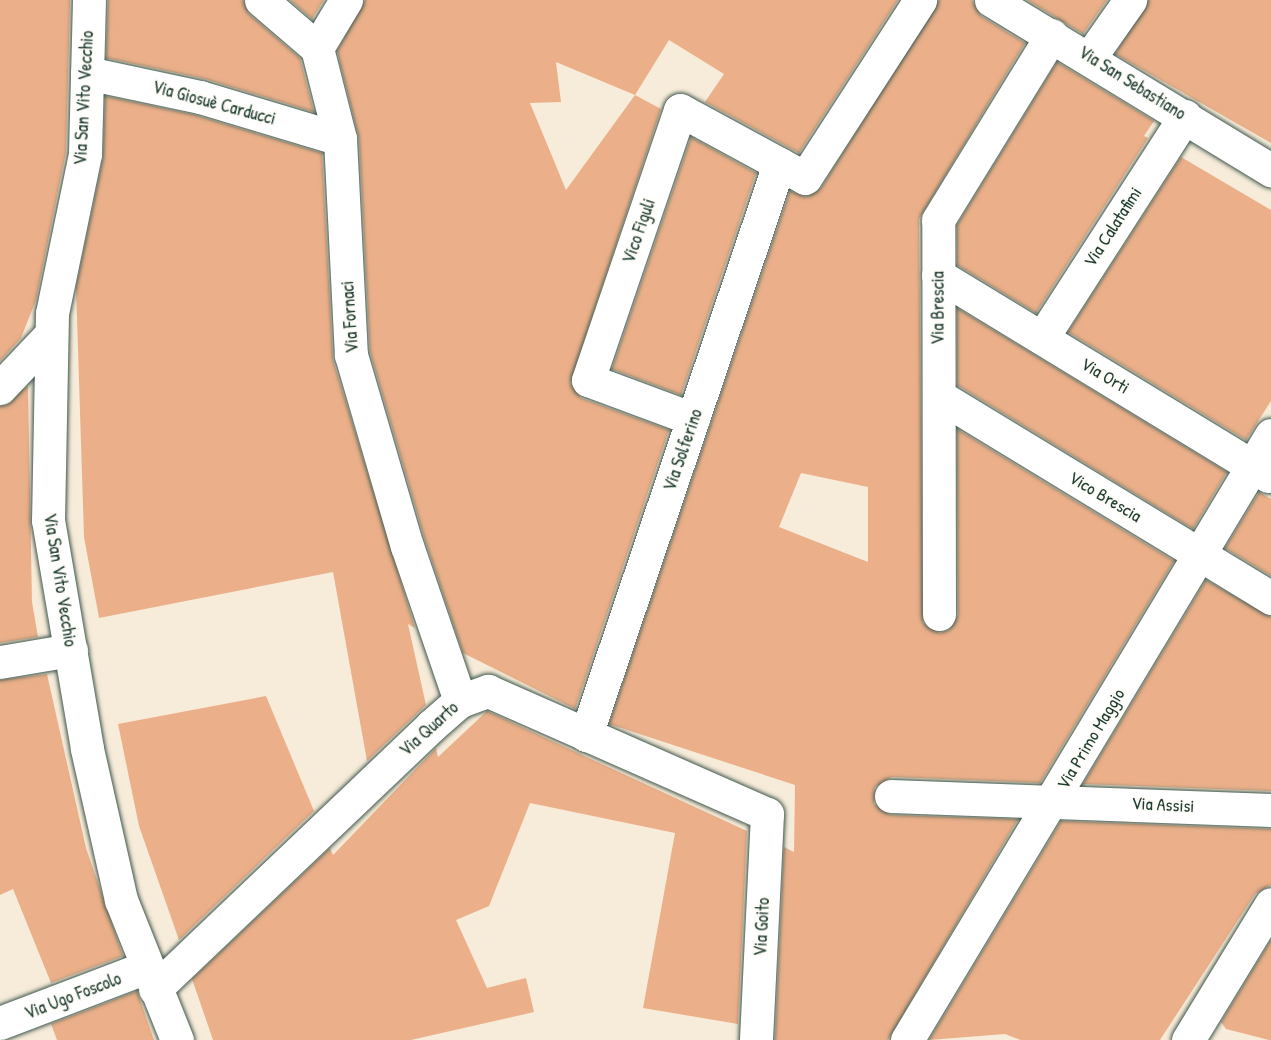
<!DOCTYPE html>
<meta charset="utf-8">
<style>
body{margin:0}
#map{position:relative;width:1271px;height:1040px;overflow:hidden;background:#f7ecd9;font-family:"Patrick Hand",sans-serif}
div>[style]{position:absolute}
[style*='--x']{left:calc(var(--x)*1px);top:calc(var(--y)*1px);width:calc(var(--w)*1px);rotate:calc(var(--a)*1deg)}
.building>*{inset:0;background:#ebb08a}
.roads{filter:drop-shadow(0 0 2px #3f574d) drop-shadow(0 0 2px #3f574d)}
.street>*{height:33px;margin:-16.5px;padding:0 16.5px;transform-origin:16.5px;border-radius:16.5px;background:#fff}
span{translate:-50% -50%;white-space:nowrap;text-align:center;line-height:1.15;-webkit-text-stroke:4.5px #fdfcf7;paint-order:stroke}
.street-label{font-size:18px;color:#1f3d34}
</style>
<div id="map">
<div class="building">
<div style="clip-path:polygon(0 0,70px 0,66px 152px,36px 300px,21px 338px,0 361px)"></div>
<div style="clip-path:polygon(108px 0,243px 0,249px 14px,300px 58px,314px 112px,205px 79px,106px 58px)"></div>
<div style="clip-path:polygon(290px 0,324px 0,312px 19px)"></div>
<div style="clip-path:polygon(evenodd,365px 0,898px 0,799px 153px,705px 102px,724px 74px,669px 40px,635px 95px,661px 109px,570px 383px,581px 398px,669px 430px,575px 709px,463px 653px,425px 540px,370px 352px,359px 138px,337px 51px,365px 0,556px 62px,635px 95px,566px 190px,530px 103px,561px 102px,556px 62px)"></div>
<div style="clip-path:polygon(evenodd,939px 0,972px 0,981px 16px,1025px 43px,919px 219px,923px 623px,940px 633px,949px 630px,958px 615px,957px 429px,1174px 561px,1040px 783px,892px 777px,875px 787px,874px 804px,890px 815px,1018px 819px,888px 1040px,775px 1040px,784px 847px,794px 852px,795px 785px,609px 724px,790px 191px,806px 197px,821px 188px,939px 0,801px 473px,868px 487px,868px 562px,779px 527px,801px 473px)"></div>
<div style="clip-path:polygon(1027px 0,1107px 0,1083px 34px)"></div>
<div style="clip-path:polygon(1148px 0,1271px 0,1271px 143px,1115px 54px)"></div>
<div style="clip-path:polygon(1057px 62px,1154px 121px,1144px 136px,1148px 138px,1036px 313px,957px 265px,957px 225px)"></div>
<div style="clip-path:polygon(105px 96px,195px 115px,322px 153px,333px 360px,415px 628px,408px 624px,426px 705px,367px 761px,333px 572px,99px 618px,84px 537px,76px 287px,103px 158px)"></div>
<div style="clip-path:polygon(691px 137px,756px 173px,681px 395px,612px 369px)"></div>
<div style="clip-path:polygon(1181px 157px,1271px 210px,1271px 401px,1246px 440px,1068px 332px)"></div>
<div style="clip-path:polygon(957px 308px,1227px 472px,1193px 529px,957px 385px)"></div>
<div style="clip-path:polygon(28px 386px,32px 602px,38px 637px,0 643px,0 406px)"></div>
<div style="clip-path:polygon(1259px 492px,1271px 499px,1271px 576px,1225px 548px)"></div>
<div style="clip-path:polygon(1206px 580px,1271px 617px,1271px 791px,1083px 784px)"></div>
<div style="clip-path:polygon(47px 674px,86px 848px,123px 956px,51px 983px,13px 889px,0 895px,0 680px)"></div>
<div style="clip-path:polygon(266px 696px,314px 811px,179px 940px,139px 826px,118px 724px)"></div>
<div style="clip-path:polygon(487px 711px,747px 831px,738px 1024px,643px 1008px,675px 833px,530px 803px,489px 906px,456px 920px,487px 988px,526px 978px,534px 1012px,411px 1040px,213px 1040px,192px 979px,330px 848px,333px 855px,436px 748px,438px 757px)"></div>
<div style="clip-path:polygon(1061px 821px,1271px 829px,1271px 885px,1255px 894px,1160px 1040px,1021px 1040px,1005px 1034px,929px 1040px)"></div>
<div style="clip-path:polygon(1271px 940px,1271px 1040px,1269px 1040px,1226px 1029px,1221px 1022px)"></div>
<div style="clip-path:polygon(137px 991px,154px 1040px,57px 1040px,51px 1024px)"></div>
</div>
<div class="roads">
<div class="street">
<div style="--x:89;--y:0;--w:154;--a:91.5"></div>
<div style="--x:85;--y:154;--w:162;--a:101.7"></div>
<div style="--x:52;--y:313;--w:207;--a:91.1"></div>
<div style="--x:48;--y:520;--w:232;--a:80.3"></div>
<div style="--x:87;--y:749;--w:155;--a:77.3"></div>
<div style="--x:121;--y:900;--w:151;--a:68.2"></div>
<div style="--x:261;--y:0;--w:74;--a:40.6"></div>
<div style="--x:346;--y:0;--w:56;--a:121.1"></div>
<div style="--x:317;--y:48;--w:94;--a:75.8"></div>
<div style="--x:340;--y:139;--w:216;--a:87.1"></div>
<div style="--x:351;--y:355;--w:199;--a:73.7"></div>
<div style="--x:407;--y:546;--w:164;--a:71.1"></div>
<div style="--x:991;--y:0;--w:328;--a:31.3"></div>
<div style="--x:1090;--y:57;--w:70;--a:-54.9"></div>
<div style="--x:87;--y:73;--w:116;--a:12"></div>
<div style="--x:200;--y:97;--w:146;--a:16.7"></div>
<div style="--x:938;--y:275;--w:387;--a:31.3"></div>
<div style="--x:1042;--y:338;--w:264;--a:-57.2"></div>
<div style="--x:0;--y:388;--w:74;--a:-46.6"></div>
<div style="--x:939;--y:396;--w:389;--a:31.3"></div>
<div style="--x:693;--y:419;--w:112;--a:-159.6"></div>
<div style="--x:588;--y:380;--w:285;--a:-71.2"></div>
<div style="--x:680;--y:110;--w:142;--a:28.5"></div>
<div style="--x:805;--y:178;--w:212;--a:-57.1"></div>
<div style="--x:939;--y:614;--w:394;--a:-90.1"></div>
<div style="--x:938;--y:220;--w:217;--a:-58.4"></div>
<div style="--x:0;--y:662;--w:72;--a:-9.6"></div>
<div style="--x:586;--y:735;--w:603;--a:-71.32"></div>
<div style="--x:891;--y:796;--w:380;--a:2.1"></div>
<div style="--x:155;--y:989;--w:381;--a:-43.6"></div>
<div style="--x:431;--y:726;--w:38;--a:-41"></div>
<div style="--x:460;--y:701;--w:30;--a:-20"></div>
<div style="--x:488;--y:691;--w:305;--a:23.8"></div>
<div style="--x:767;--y:814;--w:226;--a:92.8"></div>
<div style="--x:0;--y:1023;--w:157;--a:-20.9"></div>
<div style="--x:907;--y:1040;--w:706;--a:-58.97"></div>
<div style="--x:1188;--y:1040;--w:159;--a:-58.6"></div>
</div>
</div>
<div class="street-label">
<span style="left:1132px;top:83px;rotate:32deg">Via San Sebastiano</span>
<span style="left:84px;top:98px;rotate:-87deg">Via San Vito Vecchio</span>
<span style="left:214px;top:103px;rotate:15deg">Via Giosuè Carducci</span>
<span style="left:1113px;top:227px;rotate:-57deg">Via Calatafimi</span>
<span style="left:639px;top:231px;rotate:-71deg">Vico Figuli</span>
<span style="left:938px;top:308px;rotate:-90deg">Via Brescia</span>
<span style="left:350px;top:317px;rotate:-94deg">Via Fornaci</span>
<span style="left:1105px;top:376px;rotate:31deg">Via Orti</span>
<span style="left:683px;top:450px;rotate:-71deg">Via Solferino</span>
<span style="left:1105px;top:497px;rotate:31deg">Vico Brescia</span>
<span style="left:60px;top:580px;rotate:81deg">Via San Vito Vecchio</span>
<span style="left:429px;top:729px;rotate:-42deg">Via Quarto</span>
<span style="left:1091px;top:739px;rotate:-59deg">Via Primo Maggio</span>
<span style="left:1163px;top:805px;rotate:3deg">Via Assisi</span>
<span style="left:762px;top:927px;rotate:-87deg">Via Goito</span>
<span style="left:73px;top:996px;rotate:-21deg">Via Ugo Foscolo</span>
</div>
</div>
